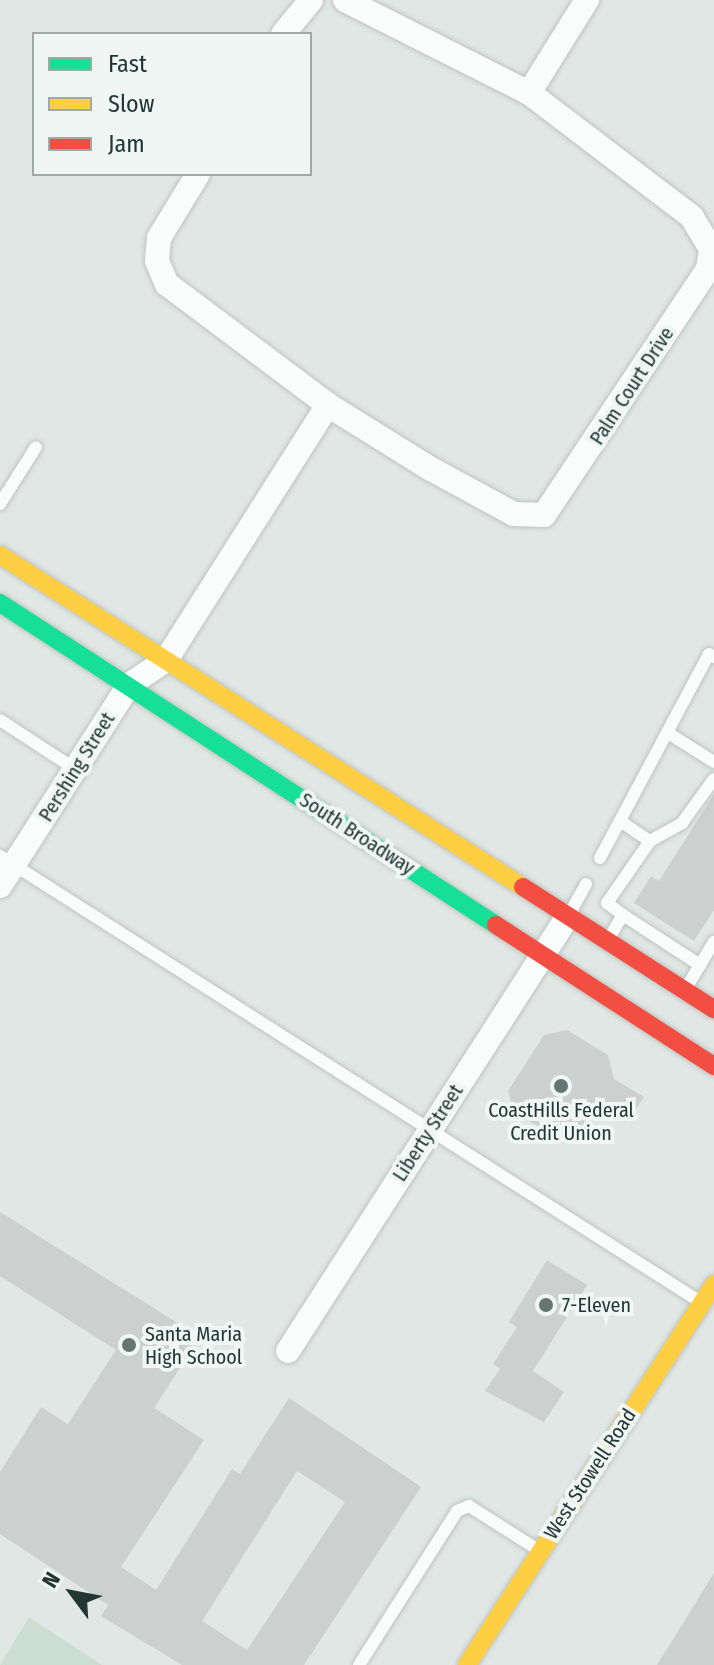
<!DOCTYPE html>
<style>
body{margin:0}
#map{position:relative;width:714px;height:1665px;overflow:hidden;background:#e1e7e4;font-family:"Fira Sans Condensed",sans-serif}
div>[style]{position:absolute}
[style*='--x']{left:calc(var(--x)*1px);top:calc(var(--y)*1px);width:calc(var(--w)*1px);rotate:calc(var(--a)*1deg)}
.green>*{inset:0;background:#ccded2}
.building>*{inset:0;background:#ccd0cf}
.roads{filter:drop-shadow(0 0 2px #bec4c1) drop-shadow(0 0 2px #bec4c1)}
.lane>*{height:12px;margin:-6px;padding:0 6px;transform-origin:6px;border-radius:6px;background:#fafbfb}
.street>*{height:24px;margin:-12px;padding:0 12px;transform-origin:12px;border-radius:12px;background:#fafbfb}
.fast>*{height:18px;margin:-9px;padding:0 9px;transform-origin:9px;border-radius:9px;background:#16e098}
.slow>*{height:18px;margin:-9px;padding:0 9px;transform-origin:9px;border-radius:9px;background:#ffcf43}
.jam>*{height:18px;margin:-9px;padding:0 9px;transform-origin:9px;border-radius:9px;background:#f24e42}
.dots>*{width:22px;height:22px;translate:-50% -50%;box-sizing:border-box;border:4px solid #eff6f3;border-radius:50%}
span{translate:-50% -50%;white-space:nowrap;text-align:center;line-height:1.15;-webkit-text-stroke:8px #eff6f3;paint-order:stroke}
.street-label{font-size:20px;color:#223733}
.poi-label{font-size:20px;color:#223733}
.left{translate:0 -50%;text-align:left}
.legend{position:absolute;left:32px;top:32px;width:280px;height:144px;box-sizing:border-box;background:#eff6f3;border:2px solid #9daaa6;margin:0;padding:10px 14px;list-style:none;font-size:24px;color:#223733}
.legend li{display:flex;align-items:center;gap:16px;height:40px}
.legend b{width:40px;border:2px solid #9daaa6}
.north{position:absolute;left:32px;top:1553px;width:80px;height:80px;-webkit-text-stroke:6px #eff6f3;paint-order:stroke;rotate:302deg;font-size:22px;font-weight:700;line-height:32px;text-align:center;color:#223733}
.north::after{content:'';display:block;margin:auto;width:28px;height:36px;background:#223733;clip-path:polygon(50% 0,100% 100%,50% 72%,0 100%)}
</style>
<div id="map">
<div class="green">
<div style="clip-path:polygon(29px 1617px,102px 1665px,0 1665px)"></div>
</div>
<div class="building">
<div style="clip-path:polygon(714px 794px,714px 910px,694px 941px,634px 903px,651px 876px,659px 881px)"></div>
<div style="clip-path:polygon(567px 1030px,608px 1055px,614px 1079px,644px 1097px,628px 1121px,600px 1103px,580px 1133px,559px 1139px,514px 1112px,508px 1091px,544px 1035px)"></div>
<div style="clip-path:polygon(evenodd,0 1212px,200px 1337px,154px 1408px,204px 1440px,121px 1567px,156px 1590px,232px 1469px,240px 1474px,289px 1398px,421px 1487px,304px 1665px,182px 1665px,101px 1616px,108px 1605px,0 1534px,0 1472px,41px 1407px,68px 1424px,116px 1350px,0 1276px,0 1212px,297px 1471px,345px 1502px,247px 1650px,202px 1621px,297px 1471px)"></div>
<div style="clip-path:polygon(547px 1260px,587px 1285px,533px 1371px,564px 1392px,544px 1422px,485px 1391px,500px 1369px,493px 1364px,517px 1327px,509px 1322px)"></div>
<div style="clip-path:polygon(714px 1573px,714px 1665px,657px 1665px)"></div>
</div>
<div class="roads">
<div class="lane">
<div style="--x:0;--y:504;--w:67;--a:-57.7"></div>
<div style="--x:0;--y:720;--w:90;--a:33.2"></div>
<div style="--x:668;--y:733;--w:54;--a:32.2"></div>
<div style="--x:620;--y:821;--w:36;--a:34"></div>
<div style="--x:0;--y:856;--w:832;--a:32.49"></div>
<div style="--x:600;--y:858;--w:231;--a:-61.9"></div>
<div style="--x:709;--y:654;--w:6;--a:31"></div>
<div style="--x:570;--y:913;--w:33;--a:-61"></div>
<div style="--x:623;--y:915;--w:20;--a:-143"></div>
<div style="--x:607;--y:903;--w:75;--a:-55.3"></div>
<div style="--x:650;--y:841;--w:37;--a:-29"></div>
<div style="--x:682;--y:823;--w:54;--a:-54"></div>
<div style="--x:609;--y:938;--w:27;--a:-59"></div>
<div style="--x:623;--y:915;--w:92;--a:33"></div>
<div style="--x:700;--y:965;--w:27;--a:121"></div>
<div style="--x:700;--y:965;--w:27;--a:-59"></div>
<div style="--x:359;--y:1665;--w:183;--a:-57.5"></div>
<div style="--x:457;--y:1511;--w:13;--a:-23"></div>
<div style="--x:469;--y:1506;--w:84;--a:32.4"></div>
</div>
<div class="street">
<div style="--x:283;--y:34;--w:44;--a:-50.5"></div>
<div style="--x:529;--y:93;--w:110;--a:-58.1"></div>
<div style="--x:198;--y:174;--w:75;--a:121.4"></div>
<div style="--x:159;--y:238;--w:23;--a:95"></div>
<div style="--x:157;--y:261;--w:25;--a:67"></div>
<div style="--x:167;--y:284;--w:201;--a:36.9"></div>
<div style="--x:328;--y:405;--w:121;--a:31.9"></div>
<div style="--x:431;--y:469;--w:94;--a:28.5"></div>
<div style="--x:514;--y:514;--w:30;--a:2"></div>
<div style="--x:544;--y:515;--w:296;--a:-56.3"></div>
<div style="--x:708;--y:269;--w:20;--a:-81"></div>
<div style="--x:711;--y:249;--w:37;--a:-121"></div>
<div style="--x:692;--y:217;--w:205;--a:-142.7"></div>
<div style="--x:529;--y:93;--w:206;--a:-153.2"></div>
<div style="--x:0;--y:886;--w:239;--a:-57.3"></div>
<div style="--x:129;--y:685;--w:45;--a:-34"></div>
<div style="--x:166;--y:660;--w:302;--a:-57.6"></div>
<div style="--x:288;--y:1351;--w:517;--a:-57.23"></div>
</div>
<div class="fast">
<div style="--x:0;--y:603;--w:591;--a:32.99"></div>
</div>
<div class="slow">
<div style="--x:0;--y:555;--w:619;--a:32.41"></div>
<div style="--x:467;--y:1665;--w:454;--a:-57"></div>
</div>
<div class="jam">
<div style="--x:523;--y:887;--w:227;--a:32.6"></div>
<div style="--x:496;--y:925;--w:260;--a:32.9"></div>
</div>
</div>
<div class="dots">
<div style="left:561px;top:1086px;background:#657571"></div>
<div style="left:546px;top:1305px;background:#657571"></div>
<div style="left:129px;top:1345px;background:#657571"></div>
</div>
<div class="street-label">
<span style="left:632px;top:386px;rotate:-57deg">Palm Court Drive</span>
<span style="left:77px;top:767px;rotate:-58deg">Pershing Street</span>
<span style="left:357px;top:834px;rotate:33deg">South Broadway</span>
<span style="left:428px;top:1133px;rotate:-57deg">Liberty Street</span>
<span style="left:590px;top:1474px;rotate:-57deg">West Stowell Road</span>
</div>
<div class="poi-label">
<span style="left:561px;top:1122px">CoastHills Federal<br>Credit Union</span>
<span class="left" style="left:562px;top:1305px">7-Eleven</span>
<span class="left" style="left:145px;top:1346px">Santa Maria<br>High School</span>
</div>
<ul class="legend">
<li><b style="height:10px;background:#16e098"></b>Fast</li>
<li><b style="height:10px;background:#ffcf43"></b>Slow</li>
<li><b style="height:10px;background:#f24e42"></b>Jam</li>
</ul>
<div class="north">N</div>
</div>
